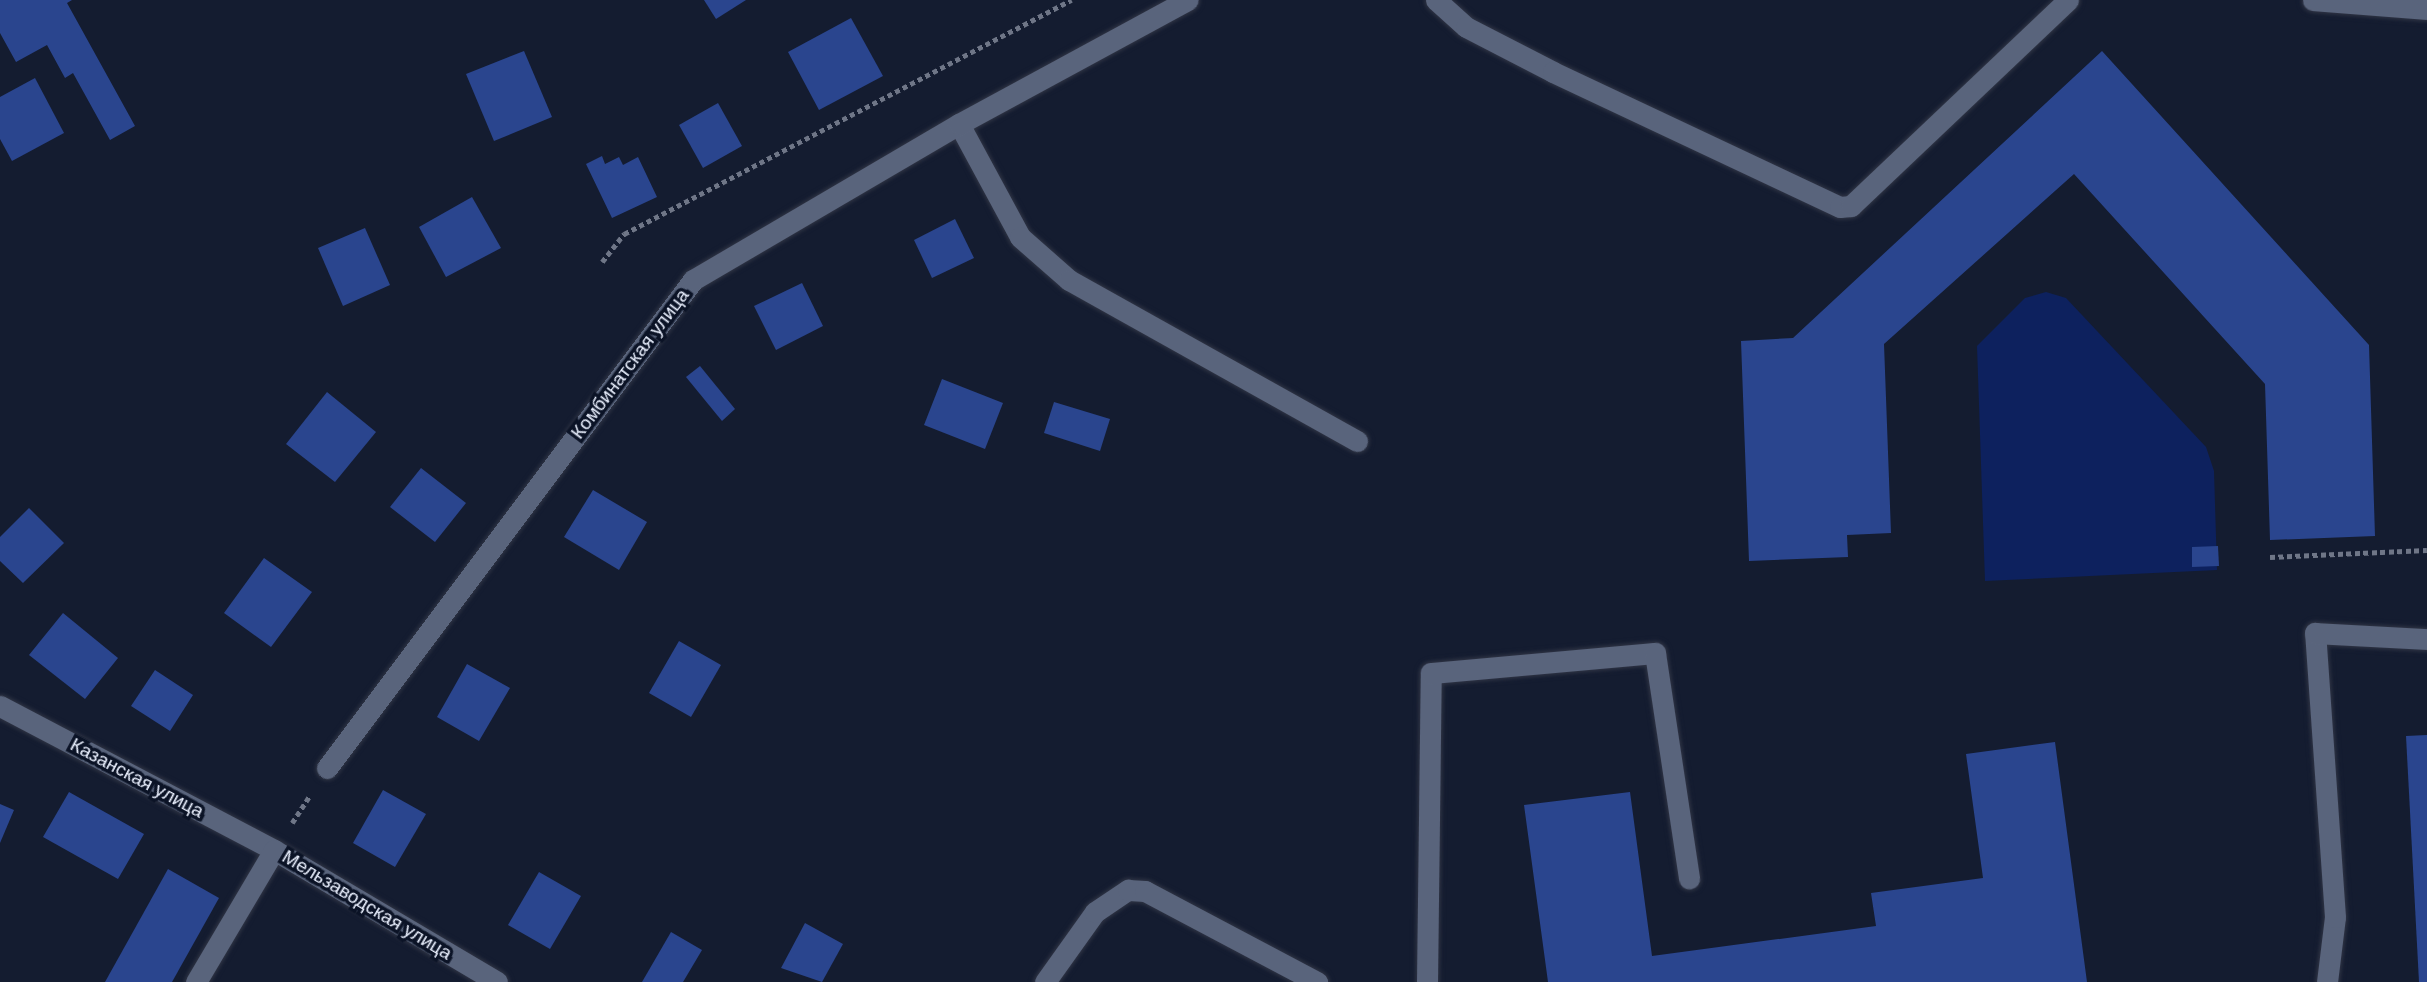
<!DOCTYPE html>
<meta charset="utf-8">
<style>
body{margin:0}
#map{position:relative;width:2427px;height:982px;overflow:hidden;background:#141c30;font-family:Helvetica,sans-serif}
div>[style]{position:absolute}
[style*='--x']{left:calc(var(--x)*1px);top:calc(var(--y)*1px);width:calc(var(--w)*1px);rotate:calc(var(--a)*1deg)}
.green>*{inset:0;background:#0d215e}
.building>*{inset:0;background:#2a458e}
.path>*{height:4.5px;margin-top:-2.25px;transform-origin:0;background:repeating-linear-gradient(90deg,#6f7687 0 5px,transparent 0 8.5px)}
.roads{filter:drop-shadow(0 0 2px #303545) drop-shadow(0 0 2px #303545)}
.minor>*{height:21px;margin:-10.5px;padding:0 10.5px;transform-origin:10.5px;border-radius:10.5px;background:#59647c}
span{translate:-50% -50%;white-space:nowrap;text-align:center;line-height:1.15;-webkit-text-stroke:7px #0b1326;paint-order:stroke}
.street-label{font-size:19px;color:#eaf0fe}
</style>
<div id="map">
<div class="green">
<div style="clip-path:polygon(2046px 292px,2066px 298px,2206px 447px,2214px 471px,2217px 570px,1985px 581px,1977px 346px,2025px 298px)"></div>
</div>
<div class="building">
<div style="clip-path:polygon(0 0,72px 0,67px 3px,135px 126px,110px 140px,73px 73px,65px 78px,47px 45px,16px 62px,0 33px)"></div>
<div style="clip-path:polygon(704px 0,746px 0,716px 19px)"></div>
<div style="clip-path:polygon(851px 18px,883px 76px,819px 110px,788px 52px)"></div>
<div style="clip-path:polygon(524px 51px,552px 117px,494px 141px,466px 74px)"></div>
<div style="clip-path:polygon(2102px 51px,2369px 345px,2375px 536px,2270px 540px,2265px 384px,2074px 174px,1884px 344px,1891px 533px,1847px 535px,1848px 557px,1749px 561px,1741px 341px,1793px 338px)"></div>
<div style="clip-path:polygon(35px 78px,64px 133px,12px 161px,0 139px,0 97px)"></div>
<div style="clip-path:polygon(718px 103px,742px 146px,703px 168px,679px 125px)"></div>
<div style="clip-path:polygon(602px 156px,605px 164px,619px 157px,623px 165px,638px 157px,657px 197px,612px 218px,586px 164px)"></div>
<div style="clip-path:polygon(472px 197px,501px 248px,446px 277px,419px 227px)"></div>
<div style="clip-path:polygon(955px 219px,974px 258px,932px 278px,914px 240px)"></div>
<div style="clip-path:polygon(365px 228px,390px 285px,343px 306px,318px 248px)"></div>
<div style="clip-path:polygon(802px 283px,823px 326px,776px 350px,754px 306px)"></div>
<div style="clip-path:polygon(700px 366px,735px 409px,722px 421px,686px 377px)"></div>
<div style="clip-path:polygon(942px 379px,1003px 403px,985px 449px,924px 425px)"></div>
<div style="clip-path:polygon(327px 392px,376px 432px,335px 482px,286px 444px)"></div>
<div style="clip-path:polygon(1054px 402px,1110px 419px,1100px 451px,1044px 433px)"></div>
<div style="clip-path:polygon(421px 468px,466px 503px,435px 542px,390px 507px)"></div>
<div style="clip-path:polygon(593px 490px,647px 522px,619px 570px,564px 537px)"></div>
<div style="clip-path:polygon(29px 508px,64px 543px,23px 583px,0 561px,0 537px)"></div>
<div style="clip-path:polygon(2218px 546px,2219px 566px,2192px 567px,2192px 547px)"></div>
<div style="clip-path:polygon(264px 558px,312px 592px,271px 647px,224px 613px)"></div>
<div style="clip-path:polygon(63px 613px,118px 658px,85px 699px,29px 655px)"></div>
<div style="clip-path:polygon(679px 641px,721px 665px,691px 717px,649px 693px)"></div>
<div style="clip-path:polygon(467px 664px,510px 688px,479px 741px,437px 717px)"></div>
<div style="clip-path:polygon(155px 670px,193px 695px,170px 731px,131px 706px)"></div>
<div style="clip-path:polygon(2427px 735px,2427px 982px,2419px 982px,2406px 736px)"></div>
<div style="clip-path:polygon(2055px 742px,2087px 982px,1548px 982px,1524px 805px,1630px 792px,1652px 956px,1876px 926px,1871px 893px,1983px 878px,1966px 754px)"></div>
<div style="clip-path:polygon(383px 790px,426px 814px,395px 867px,353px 843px)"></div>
<div style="clip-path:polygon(69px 792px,144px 834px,118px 879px,43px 837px)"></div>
<div style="clip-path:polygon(0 804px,14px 810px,0 843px)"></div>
<div style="clip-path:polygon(168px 869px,219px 898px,172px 982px,105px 982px)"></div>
<div style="clip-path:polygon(539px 872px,581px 896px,550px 949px,508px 925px)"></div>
<div style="clip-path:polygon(805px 923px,843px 944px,822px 982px,781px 968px)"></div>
<div style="clip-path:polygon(671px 932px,702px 950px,683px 982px,642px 982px)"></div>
</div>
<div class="path">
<div style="--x:602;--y:262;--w:36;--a:-52"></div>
<div style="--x:624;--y:234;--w:505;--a:-27.63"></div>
<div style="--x:2270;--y:557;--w:157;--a:-2.6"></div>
<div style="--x:292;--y:823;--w:33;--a:-57"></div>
</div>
<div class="roads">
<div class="minor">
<div style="--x:1436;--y:0;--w:40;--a:42"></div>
<div style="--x:1466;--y:27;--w:98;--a:27.3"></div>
<div style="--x:1553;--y:72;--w:317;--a:25.2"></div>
<div style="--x:1840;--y:207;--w:11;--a:-5"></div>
<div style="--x:1851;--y:206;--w:299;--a:-43.5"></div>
<div style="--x:2313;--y:0;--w:114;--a:4.5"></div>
<div style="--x:959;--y:124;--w:128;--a:61.6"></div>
<div style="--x:1020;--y:237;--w:65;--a:41.3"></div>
<div style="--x:1069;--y:280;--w:330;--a:29.2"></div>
<div style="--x:0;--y:706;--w:310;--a:27.7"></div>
<div style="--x:274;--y:850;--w:259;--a:30.6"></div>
<div style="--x:327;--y:768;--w:610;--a:-53.13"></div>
<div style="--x:693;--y:280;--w:308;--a:-30.4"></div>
<div style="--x:959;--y:124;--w:260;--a:-28.5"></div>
<div style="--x:196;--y:982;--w:153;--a:-59.4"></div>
<div style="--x:1045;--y:982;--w:86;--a:-54.5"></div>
<div style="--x:1095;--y:912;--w:40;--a:-34"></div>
<div style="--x:1128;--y:890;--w:17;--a:3"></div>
<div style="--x:1145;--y:891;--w:195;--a:27.9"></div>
<div style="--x:1427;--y:982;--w:309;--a:-89.3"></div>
<div style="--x:1431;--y:673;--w:225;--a:-5.1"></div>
<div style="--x:1655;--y:653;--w:228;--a:81.4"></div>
<div style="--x:2327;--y:982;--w:65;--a:-83"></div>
<div style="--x:2335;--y:917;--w:285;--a:-94"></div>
<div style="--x:2315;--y:633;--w:112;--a:3.1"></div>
</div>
</div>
<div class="street-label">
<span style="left:630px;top:364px;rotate:-53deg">Комбинатская улица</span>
<span style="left:137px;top:778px;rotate:28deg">Казанская улица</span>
<span style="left:367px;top:905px;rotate:31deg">Мельзаводская улица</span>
</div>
</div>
